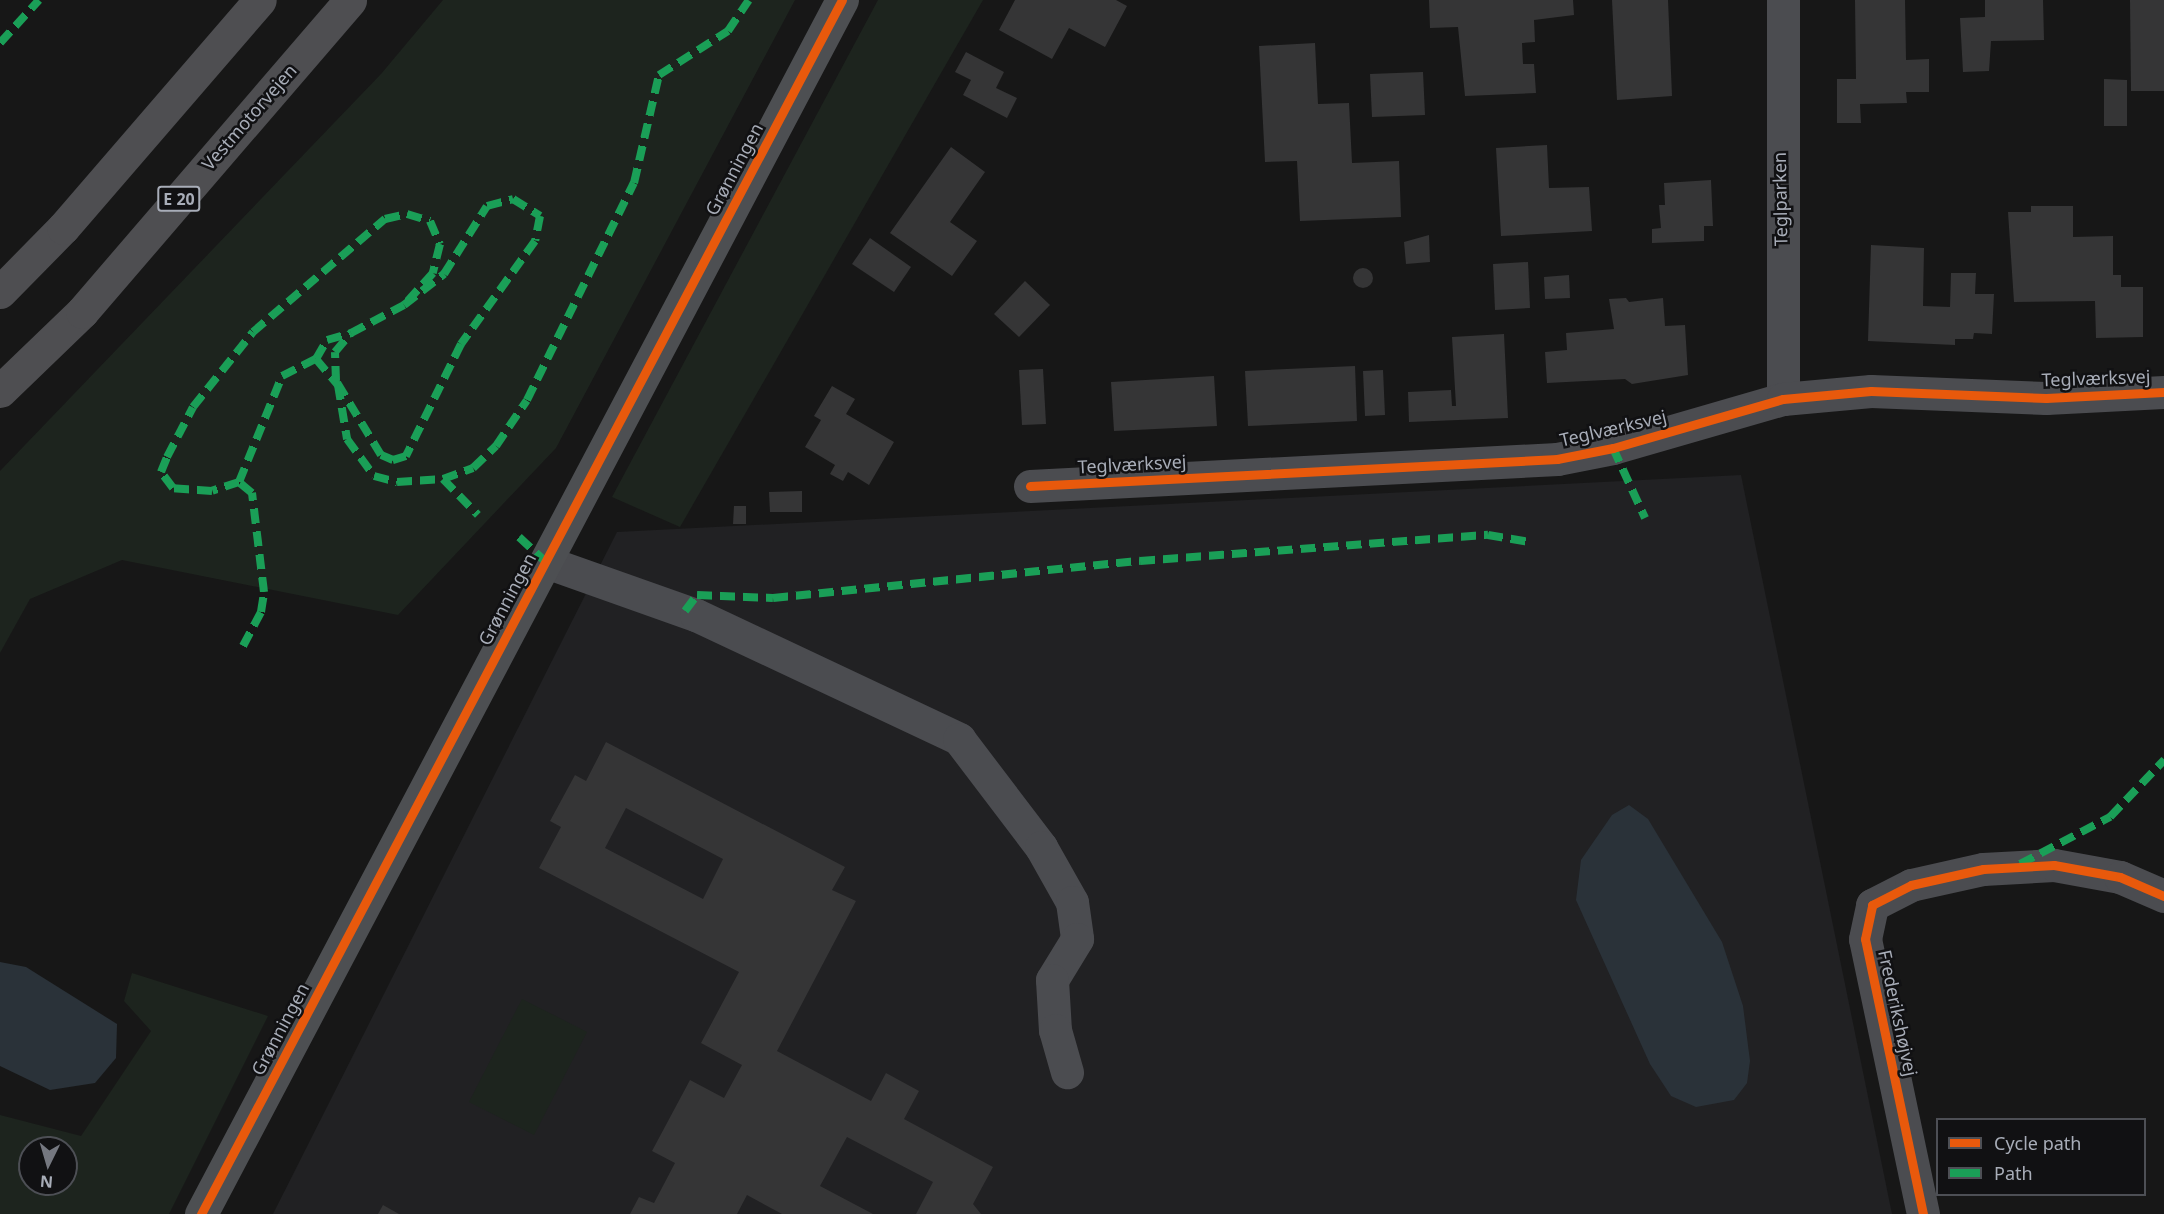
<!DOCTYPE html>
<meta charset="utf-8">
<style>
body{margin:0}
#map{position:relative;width:2164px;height:1214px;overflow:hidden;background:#171717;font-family:"Noto Sans",sans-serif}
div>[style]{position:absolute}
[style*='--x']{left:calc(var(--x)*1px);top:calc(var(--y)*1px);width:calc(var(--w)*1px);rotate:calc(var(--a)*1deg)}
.built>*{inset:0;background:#212123}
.green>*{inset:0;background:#1d241e}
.water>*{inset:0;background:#2a3239}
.building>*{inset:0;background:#353536}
.round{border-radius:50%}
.minor>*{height:33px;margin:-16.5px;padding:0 16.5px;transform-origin:16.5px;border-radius:16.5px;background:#4b4c50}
.major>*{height:33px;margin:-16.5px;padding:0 16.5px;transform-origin:16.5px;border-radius:16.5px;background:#4d4f52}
.highway>*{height:33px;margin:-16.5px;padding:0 16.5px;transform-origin:16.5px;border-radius:16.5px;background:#4e4e51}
.quiet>*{height:8px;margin-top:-4px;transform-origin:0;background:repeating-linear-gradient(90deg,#1a9f57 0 15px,transparent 0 23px)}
.cycleway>*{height:9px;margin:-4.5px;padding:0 4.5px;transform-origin:4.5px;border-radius:4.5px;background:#e8590c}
span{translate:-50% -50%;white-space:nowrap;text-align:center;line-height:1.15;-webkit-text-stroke:5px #111113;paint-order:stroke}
.shield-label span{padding:2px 4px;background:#111113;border:2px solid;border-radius:4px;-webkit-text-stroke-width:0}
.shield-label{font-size:16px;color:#a8adb8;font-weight:700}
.street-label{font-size:18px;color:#a8adb8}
.legend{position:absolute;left:1936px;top:1118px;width:210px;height:78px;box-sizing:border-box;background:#111113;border:2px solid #4d4f55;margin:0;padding:8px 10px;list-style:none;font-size:18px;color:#a8adb8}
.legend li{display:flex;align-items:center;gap:12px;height:30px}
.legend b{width:30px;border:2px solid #4d4f55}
.north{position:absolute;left:18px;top:1136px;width:60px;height:60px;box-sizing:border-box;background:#111113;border:2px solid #4d4f55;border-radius:50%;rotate:185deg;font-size:16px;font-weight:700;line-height:24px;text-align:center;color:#a8adb8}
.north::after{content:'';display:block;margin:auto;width:21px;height:27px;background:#757880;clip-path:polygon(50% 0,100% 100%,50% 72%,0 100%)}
</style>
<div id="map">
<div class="built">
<div style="clip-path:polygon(1741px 475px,1892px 1214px,273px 1214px,617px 532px)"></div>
</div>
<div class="green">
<div style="clip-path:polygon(443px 0,795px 0,556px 448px,398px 615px,122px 560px,30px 599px,0 653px,0 471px,381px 74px)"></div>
<div style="clip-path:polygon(878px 0,983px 0,680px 527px,612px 497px)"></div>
<div style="clip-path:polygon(evenodd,132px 973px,268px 1016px,169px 1214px,0 1214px,0 1115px,81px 1136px,151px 1031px,124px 1001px,132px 973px,30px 1148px,66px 1148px,66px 1184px,30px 1184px,30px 1148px)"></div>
<div style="clip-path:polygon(522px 999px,587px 1032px,534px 1135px,469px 1102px)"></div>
</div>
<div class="water">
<div style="clip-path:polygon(1629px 805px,1648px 819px,1722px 942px,1743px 1006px,1750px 1061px,1747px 1083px,1734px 1100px,1696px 1107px,1671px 1096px,1650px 1064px,1576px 900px,1581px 860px,1612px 815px)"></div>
<div style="clip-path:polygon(0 962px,26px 967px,117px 1024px,116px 1058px,95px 1083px,50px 1090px,0 1066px)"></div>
</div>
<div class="building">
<div style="clip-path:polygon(1015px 0,1116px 0,1127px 6px,1105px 47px,1069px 28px,1052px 59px,999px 30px)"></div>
<div style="clip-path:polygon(1429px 0,1573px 0,1574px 15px,1534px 20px,1535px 42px,1522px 43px,1523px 64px,1534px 64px,1536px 93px,1465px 96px,1458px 27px,1430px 28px)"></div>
<div style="clip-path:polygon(1612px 0,1668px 0,1672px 96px,1617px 100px)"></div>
<div style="clip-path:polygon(1855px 0,1905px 0,1906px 60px,1929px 59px,1929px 92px,1906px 92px,1907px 103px,1860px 104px,1861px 123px,1837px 123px,1837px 79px,1856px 79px)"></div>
<div style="clip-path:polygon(1985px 0,2043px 0,2044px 40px,1991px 41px,1989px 71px,1963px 72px,1960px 18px,1985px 17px)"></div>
<div style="clip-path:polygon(2130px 0,2164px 0,2164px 91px,2131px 91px)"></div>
<div style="clip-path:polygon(1315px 43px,1318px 104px,1349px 103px,1352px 163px,1399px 161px,1401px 217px,1300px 221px,1297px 161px,1265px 162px,1259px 46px)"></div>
<div style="clip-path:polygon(966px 52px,1004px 72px,996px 88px,1017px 98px,1007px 118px,963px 95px,971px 80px,955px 72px)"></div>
<div style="clip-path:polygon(1423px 72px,1425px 115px,1372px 117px,1370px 74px)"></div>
<div style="clip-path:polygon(2104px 79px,2127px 80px,2127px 126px,2104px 126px)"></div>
<div style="clip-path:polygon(1547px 145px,1549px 188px,1589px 187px,1592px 231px,1501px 236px,1496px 148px)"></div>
<div style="clip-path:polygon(951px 147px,985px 172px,950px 222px,977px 241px,952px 276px,890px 233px)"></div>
<div style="clip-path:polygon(1711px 180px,1713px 226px,1704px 226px,1704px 241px,1652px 243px,1652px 229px,1661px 228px,1659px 205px,1665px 205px,1664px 183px)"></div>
<div style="clip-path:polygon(2031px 206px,2073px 206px,2073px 237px,2113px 236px,2113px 275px,2121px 275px,2121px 287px,2143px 287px,2143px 337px,2096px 338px,2095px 301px,2014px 302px,2008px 212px,2031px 212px)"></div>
<div style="clip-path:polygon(1429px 235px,1430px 262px,1406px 264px,1404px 242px)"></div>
<div style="clip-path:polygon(870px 238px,911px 267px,894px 292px,852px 264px)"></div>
<div style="clip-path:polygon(1871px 245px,1924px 248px,1923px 306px,1950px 307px,1951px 273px,1976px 273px,1975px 294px,1994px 294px,1992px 334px,1974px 333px,1973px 339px,1955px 339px,1955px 345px,1868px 341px)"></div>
<div style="clip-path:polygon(1528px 262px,1530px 308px,1495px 310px,1493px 264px)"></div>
<div class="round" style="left:1353px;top:268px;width:20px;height:20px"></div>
<div style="clip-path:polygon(1569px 275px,1570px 298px,1545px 299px,1544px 277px)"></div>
<div style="clip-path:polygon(1025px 281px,1050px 305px,1019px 337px,994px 314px)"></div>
<div style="clip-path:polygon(1626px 298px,1629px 302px,1663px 298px,1665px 326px,1685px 325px,1688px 375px,1632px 384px,1625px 379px,1547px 383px,1545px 352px,1567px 350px,1566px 333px,1614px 329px,1609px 299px)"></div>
<div style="clip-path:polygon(1504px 334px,1508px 418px,1409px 422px,1408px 392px,1451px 390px,1452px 406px,1456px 406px,1452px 337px)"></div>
<div style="clip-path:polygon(1355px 366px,1357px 421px,1248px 426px,1245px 371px)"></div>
<div style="clip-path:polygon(1043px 369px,1046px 424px,1022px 425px,1019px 370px)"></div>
<div style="clip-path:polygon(1383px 370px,1385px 415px,1365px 416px,1363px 371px)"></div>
<div style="clip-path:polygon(1214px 376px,1217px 426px,1114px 431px,1111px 382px)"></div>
<div style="clip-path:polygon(832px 386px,855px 399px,846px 414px,894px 442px,869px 485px,848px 472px,843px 481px,830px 474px,835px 465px,805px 447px,821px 420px,814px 416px)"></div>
<div style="clip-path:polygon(802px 491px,802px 512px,770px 512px,769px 492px)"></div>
<div style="clip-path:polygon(734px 506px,746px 506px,746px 524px,733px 524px)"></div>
<div style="clip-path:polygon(evenodd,606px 742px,845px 867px,832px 890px,856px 901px,777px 1051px,871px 1101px,886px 1073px,919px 1091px,904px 1119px,993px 1167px,973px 1204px,981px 1214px,916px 1214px,933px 1182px,847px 1137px,820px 1186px,873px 1214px,782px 1214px,747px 1195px,737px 1214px,630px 1214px,639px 1197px,654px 1203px,675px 1163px,652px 1151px,690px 1080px,724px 1098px,742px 1065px,701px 1043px,739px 972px,539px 868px,561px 827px,550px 821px,575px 775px,586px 781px,606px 742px,626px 808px,723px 859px,703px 899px,605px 848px,626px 808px)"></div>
<div style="clip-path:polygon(383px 1205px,399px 1214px,378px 1214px)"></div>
</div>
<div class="minor">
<div style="--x:1783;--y:399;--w:399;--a:-90"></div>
<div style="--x:1030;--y:486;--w:528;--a:-2.93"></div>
<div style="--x:1557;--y:459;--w:57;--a:-11.1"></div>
<div style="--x:1613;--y:448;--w:177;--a:-16.1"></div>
<div style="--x:1783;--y:399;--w:88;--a:-5.2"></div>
<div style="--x:1871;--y:391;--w:175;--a:2.3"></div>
<div style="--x:2046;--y:398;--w:118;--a:-2.9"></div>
<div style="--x:546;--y:562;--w:159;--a:19.5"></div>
<div style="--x:696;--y:615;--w:291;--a:25.2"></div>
<div style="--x:959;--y:739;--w:136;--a:52.8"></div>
<div style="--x:1041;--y:847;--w:63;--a:60.6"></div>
<div style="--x:1072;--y:902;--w:37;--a:82"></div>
<div style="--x:1077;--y:939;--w:48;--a:121.4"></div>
<div style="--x:1052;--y:980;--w:50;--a:86.6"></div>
<div style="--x:1055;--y:1030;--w:44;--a:74.1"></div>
<div style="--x:1923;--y:1214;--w:281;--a:-101.9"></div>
<div style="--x:1865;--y:939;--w:35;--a:-78"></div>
<div style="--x:1872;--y:905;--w:44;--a:-27.1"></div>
<div style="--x:1911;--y:885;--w:74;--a:-12.5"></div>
<div style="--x:1983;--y:869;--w:71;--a:-3.2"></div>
<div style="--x:2054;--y:865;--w:67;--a:10.3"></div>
<div style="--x:2120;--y:877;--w:48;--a:23.4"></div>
</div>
<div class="major">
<div style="--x:201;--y:1214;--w:1373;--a:-62.17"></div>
</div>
<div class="highway">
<div style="--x:0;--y:292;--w:90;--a:-45.5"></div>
<div style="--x:63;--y:228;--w:301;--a:-49.2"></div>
<div style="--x:0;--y:391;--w:114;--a:-43.9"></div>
<div style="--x:82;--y:312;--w:411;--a:-49.3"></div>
</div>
<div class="quiet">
<div style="--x:0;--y:43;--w:58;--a:-47.8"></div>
<div style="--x:513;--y:199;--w:32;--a:32"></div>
<div style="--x:540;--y:216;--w:25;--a:101"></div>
<div style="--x:535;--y:241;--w:127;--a:125.7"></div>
<div style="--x:461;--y:344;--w:125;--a:116.2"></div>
<div style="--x:406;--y:456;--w:14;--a:163"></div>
<div style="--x:393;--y:460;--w:13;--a:-157"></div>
<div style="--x:381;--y:455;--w:87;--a:-121.3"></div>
<div style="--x:336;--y:381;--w:29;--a:-92"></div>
<div style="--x:335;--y:352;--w:25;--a:-50"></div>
<div style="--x:351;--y:333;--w:60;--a:-27.8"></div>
<div style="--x:404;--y:305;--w:51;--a:-37.8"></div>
<div style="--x:444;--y:274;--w:80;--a:-57.7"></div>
<div style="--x:487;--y:206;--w:27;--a:-15"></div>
<div style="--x:316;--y:359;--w:22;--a:-60"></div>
<div style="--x:327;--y:340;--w:25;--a:-16"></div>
<div style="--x:1613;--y:448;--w:77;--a:65.4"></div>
<div style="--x:443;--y:479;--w:50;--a:45.8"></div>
<div style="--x:239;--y:482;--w:114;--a:-67.9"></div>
<div style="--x:282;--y:376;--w:38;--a:-27"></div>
<div style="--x:316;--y:359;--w:34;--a:50"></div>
<div style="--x:338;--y:385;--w:55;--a:80.5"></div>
<div style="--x:347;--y:439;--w:46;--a:53.9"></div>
<div style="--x:374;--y:476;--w:24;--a:15"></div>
<div style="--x:397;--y:482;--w:46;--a:-3.7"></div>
<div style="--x:443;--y:479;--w:32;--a:-20"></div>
<div style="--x:473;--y:468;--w:32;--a:-44"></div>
<div style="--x:496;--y:446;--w:55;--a:-56"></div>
<div style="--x:527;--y:400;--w:242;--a:-63.8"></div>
<div style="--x:634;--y:183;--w:111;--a:-77"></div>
<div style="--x:659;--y:75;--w:82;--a:-32.5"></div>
<div style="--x:728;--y:31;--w:37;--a:-56"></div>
<div style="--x:519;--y:537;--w:37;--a:43"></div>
<div style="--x:685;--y:611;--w:20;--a:-53"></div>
<div style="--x:697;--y:595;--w:76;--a:2.3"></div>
<div style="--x:773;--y:598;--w:369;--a:-5.8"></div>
<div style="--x:1140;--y:561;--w:349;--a:-4.3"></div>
<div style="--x:1488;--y:535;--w:43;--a:9.5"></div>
<div style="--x:243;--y:646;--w:38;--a:-62"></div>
<div style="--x:261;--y:612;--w:20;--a:-81"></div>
<div style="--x:264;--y:592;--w:100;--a:-96.9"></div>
<div style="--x:252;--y:493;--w:17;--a:-140"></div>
<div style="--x:239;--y:482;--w:28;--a:162"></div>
<div style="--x:212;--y:491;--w:39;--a:-176"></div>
<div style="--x:173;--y:488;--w:20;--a:-127"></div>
<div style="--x:161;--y:472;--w:16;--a:-68"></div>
<div style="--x:167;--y:457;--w:56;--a:-62.5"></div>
<div style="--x:193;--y:407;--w:96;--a:-51.3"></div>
<div style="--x:253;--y:332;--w:174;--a:-40.6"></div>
<div style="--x:385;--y:219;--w:23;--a:-13"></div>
<div style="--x:407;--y:214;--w:24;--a:17"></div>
<div style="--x:430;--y:221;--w:25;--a:67"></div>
<div style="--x:440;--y:244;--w:30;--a:104"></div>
<div style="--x:433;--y:273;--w:43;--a:132.2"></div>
<div style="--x:2020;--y:864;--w:102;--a:-27.6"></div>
<div style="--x:2110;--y:817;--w:79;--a:-46.5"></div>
</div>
<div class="cycleway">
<div style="--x:1030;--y:486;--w:528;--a:-2.93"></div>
<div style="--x:1557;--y:459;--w:57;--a:-11.1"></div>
<div style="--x:1613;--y:448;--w:177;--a:-16.1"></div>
<div style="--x:1783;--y:399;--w:88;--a:-5.2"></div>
<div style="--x:1871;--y:391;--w:175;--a:2.3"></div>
<div style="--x:2046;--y:398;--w:118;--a:-2.9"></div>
<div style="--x:201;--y:1214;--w:1373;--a:-62.17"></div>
<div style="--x:1923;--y:1214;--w:281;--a:-101.9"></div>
<div style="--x:1865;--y:939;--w:35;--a:-78"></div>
<div style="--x:1872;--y:905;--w:44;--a:-27.1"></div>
<div style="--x:1911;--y:885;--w:74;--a:-12.5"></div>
<div style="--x:1983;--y:869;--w:71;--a:-3.2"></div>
<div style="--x:2054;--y:865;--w:67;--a:10.3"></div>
<div style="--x:2120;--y:877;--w:48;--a:23.4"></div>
</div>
<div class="shield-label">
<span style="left:179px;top:199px">E 20</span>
</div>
<div class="street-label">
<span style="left:249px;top:117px;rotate:-49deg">Vestmotorvejen</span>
<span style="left:734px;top:169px;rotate:-62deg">Grønningen</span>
<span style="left:1780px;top:199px;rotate:-91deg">Teglparken</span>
<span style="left:2096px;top:378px;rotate:-2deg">Teglværksvej</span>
<span style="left:1613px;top:428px;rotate:-13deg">Teglværksvej</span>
<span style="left:1132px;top:464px;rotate:-3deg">Teglværksvej</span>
<span style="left:507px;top:599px;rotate:-62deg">Grønningen</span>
<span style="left:1898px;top:1013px;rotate:78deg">Frederikshøjvej</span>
<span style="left:280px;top:1029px;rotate:-62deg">Grønningen</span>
</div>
<ul class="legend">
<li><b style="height:8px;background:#e8590c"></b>Cycle path</li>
<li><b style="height:8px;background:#1a9f57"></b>Path</li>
</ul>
<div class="north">N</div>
</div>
